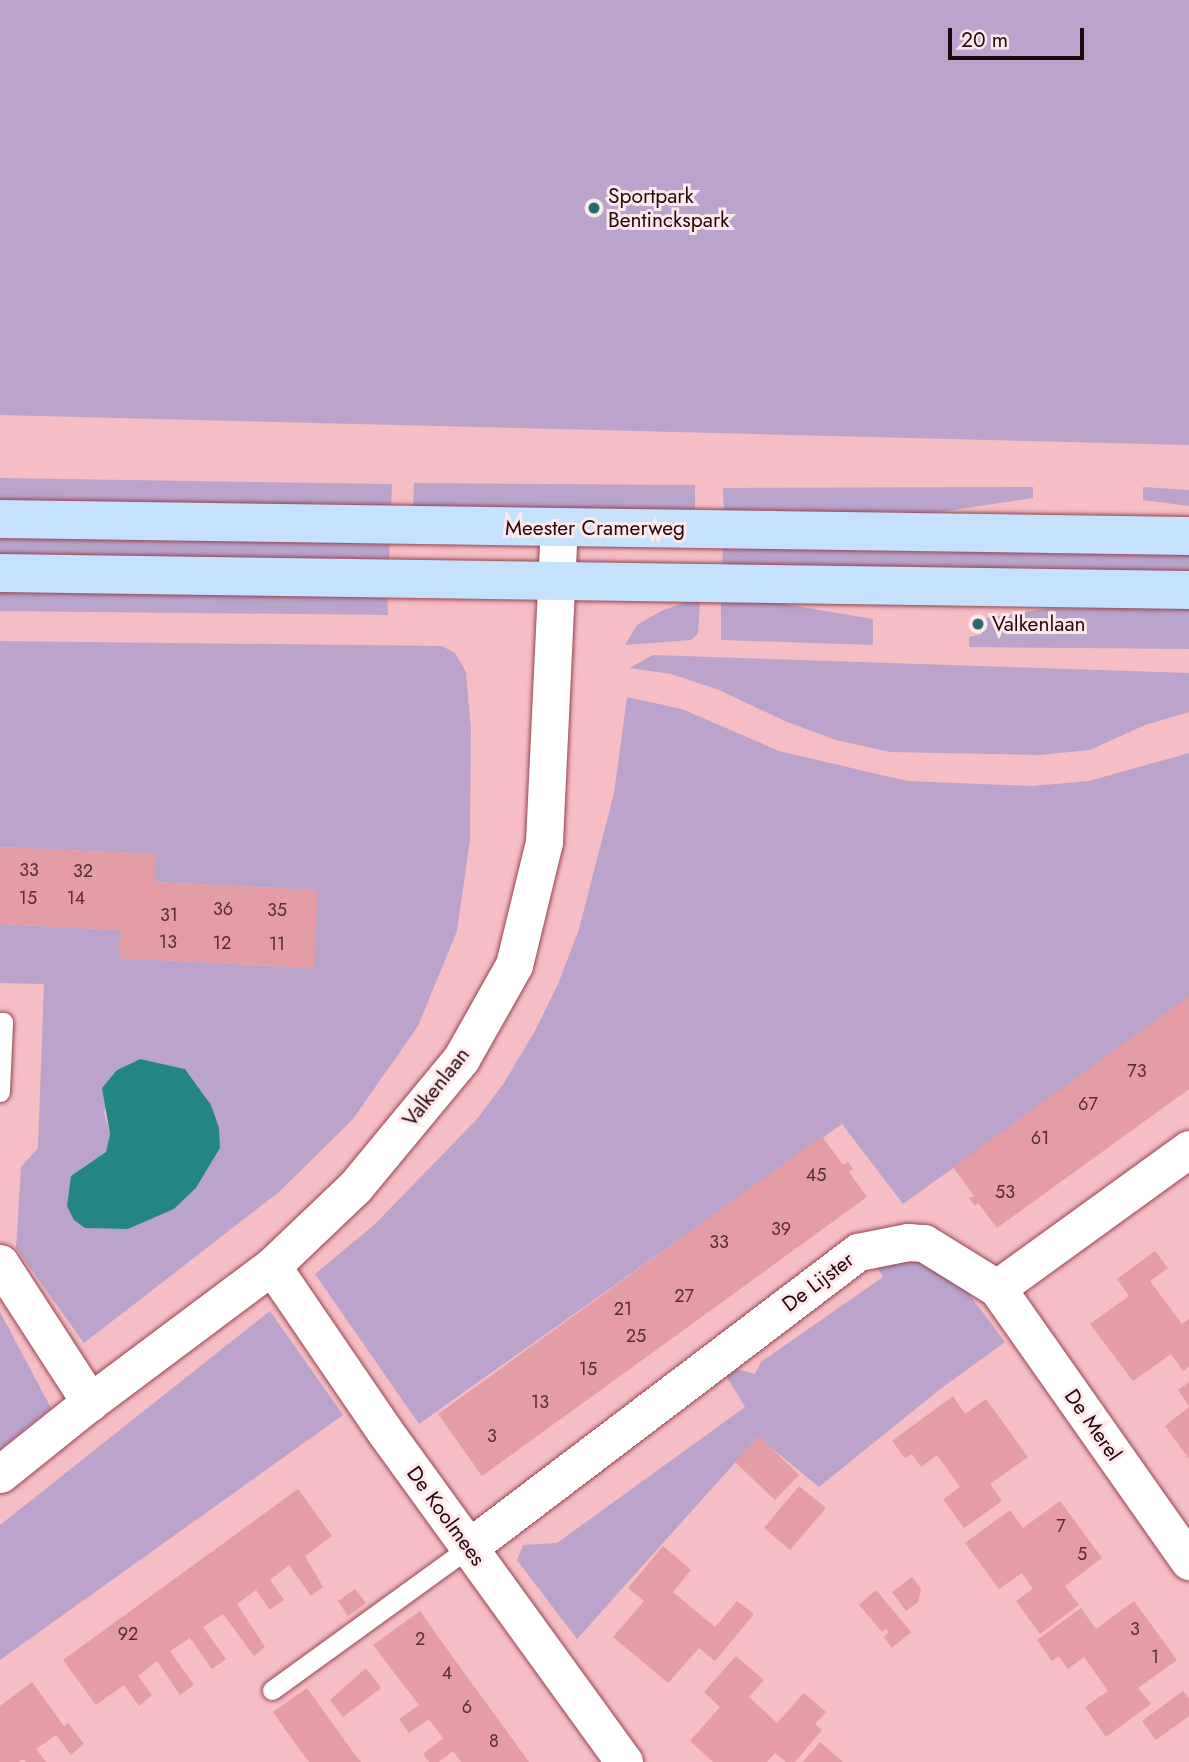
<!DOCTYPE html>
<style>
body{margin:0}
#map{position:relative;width:1189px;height:1762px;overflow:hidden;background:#f6bdc4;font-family:Jost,sans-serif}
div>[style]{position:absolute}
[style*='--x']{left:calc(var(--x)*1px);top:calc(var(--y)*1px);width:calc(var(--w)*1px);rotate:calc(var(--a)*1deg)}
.green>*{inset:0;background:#baa4cb}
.water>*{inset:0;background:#248681}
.building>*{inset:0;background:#e49ca5}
.roads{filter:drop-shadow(0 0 2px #954453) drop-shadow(0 0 2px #954453)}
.lane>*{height:19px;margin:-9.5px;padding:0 9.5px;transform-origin:9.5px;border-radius:9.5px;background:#fff}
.street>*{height:37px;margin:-18.5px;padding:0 18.5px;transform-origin:18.5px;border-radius:18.5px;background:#fff}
.secondary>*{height:38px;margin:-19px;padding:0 19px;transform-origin:19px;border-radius:19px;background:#c4e2fe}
.dots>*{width:19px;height:19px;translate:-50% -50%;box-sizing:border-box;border:4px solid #fde9eb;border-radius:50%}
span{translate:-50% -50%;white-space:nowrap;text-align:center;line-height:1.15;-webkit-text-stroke:6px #fde9eb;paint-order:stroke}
.number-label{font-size:18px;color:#562c33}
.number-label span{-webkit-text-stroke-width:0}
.poi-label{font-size:21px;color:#26060d}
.left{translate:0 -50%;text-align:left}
.street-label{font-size:21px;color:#26060d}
.scale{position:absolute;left:948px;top:28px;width:136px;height:32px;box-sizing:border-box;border:4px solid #26060d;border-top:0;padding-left:9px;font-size:21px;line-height:24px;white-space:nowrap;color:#26060d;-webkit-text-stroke:5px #fde9eb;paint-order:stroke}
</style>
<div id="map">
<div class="green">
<div style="clip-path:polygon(0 0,1189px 0,1189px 445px,0 415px)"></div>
<div style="clip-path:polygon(0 478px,392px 484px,391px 506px,0 501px)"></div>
<div style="clip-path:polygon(414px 483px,695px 485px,695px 509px,413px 509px)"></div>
<div style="clip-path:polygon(1033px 487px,1033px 498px,919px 515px,724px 512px,723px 488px)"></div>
<div style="clip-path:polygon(1143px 487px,1189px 490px,1189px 506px,1143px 500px)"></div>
<div style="clip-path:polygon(0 530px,390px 537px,389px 562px,0 557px)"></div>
<div style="clip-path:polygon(723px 543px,1189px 550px,1189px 572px,722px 568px)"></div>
<div style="clip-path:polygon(0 588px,387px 591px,388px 615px,0 611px)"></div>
<div style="clip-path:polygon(721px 599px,778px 603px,873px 619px,873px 645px,721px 640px)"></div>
<div style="clip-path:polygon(691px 600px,700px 601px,698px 634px,691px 640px,625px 645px,637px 625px,661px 611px)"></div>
<div style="clip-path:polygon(1069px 605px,1189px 606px,1189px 649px,969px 647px,969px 637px,982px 634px,982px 619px)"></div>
<div style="clip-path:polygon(evenodd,0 641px,442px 646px,455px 653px,466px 672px,471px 730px,470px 840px,457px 931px,418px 1026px,353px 1119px,279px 1192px,84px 1343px,16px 1248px,21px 1167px,38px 1148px,44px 984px,0 983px,0 924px,121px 930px,120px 958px,313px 968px,317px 890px,154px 882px,155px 854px,0 847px,0 641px,139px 1059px,185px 1069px,211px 1105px,220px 1148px,196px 1188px,174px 1209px,128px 1229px,92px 1163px,106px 1152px,110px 1134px,104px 1113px,117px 1070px,139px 1059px)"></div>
<div style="clip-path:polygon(653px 655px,1189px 673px,1189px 712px,1145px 725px,1090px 750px,1039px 755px,890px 752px,836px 740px,787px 722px,719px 690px,671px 674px,629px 668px)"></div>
<div style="clip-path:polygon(627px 697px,682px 709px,779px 751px,907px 781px,1032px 786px,1089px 781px,1189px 753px,1189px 999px,903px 1204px,842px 1124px,419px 1424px,315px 1274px,374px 1225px,477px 1119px,504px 1083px,536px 1029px,558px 984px,579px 929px,614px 793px)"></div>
<div style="clip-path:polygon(908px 1255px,950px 1269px,1005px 1342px,939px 1390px,819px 1487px,758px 1437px,577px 1639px,517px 1560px,523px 1545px,557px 1543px,745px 1407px,725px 1374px,733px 1368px,755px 1374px,761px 1362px,883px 1277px,875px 1265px)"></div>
<div style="clip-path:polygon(270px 1311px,343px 1415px,0 1660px,0 1525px)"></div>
<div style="clip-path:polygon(0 1312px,51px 1408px,0 1449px)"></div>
</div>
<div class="water">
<div style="clip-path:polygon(140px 1059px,185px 1069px,211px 1105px,219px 1128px,220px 1148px,196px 1188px,174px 1209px,128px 1229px,85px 1228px,74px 1220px,67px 1206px,71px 1176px,106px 1152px,110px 1134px,102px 1088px,117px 1070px)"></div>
</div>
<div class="building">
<div style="clip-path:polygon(0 847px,156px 854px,154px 882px,318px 890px,314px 968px,119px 958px,121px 930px,0 924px)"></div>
<div style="clip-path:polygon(1189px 996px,1189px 1089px,997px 1228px,978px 1203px,975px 1206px,969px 1198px,974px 1196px,953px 1167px)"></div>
<div style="clip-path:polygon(822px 1136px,843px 1165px,848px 1162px,853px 1169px,849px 1172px,867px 1197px,482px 1476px,438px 1414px)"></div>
<div style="clip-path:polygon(1155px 1251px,1168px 1268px,1150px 1281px,1182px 1324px,1189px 1319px,1189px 1366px,1183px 1371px,1171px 1354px,1133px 1381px,1090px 1324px,1129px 1296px,1117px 1279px)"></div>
<div style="clip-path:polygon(1189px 1382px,1189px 1406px,1178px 1390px)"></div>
<div style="clip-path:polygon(953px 1396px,965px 1414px,986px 1399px,1028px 1457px,990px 1484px,1002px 1501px,964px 1528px,943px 1499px,960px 1487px,937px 1455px,921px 1467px,912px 1454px,905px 1458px,892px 1441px)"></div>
<div style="clip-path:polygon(1189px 1407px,1189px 1459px,1165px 1426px)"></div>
<div style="clip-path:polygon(759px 1436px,799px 1475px,775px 1500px,735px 1462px)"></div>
<div style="clip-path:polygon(799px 1486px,826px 1508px,790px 1550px,764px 1528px)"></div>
<div style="clip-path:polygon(298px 1489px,332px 1536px,305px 1556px,323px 1587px,311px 1596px,289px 1565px,270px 1580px,284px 1600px,270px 1610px,256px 1590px,237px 1604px,265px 1647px,254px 1656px,223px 1614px,203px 1627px,226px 1659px,212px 1669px,190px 1638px,170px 1651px,194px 1685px,180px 1695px,157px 1661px,138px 1676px,152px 1695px,139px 1706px,124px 1685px,96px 1705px,63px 1660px)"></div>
<div style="clip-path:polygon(1060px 1501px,1102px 1558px,1065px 1586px,1079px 1605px,1040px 1634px,1016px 1601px,1033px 1589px,1022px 1573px,999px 1589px,965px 1543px,1010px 1510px,1023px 1528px)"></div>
<div style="clip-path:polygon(663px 1546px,691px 1570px,673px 1592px,715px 1627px,737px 1601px,754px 1614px,715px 1661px,699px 1648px,668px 1683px,613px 1637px,644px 1601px,628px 1588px)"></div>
<div style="clip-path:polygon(912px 1577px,921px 1589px,918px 1602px,906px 1611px,892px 1592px)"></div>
<div style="clip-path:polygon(355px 1589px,366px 1603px,348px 1616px,338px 1601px)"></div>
<div style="clip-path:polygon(876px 1590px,911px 1632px,892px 1648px,884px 1637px,889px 1632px,886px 1629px,882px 1632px,859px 1605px)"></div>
<div style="clip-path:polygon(1134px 1601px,1177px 1660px,1138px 1688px,1151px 1704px,1106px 1737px,1085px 1707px,1108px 1691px,1084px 1657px,1068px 1669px,1059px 1656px,1052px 1661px,1037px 1640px,1081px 1608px,1096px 1629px)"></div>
<div style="clip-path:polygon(420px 1611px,444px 1645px,529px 1762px,461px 1762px,453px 1751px,439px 1762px,429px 1762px,423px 1754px,443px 1738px,429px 1719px,409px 1733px,399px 1719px,419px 1705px,373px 1645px)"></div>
<div style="clip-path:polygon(736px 1656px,764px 1680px,749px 1697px,777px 1723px,804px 1693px,826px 1712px,815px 1724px,822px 1730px,795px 1762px,786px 1762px,775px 1753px,767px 1762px,713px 1762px,690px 1741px,720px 1707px,704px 1692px)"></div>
<div style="clip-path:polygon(366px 1668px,381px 1688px,343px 1717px,330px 1700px)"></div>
<div style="clip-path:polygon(32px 1682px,64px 1726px,68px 1723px,84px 1744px,71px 1755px,56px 1735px,36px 1749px,46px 1762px,26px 1762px,23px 1759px,19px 1762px,0 1762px,0 1706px)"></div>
<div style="clip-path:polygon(307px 1688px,353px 1752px,361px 1762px,309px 1762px,284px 1728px,273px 1712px)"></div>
<div style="clip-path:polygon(1183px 1691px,1189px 1699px,1189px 1716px,1156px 1740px,1142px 1721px)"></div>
<div style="clip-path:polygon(820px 1742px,843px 1762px,803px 1762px)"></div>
</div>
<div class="roads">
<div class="lane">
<div style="--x:0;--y:1022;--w:3;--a:0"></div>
<div style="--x:3;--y:1022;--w:70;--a:92.5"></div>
<div style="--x:272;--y:1690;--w:242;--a:-35.9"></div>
</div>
<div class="street">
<div style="--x:0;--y:1263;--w:166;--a:57.1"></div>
<div style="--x:272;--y:1266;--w:202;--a:55.7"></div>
<div style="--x:386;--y:1433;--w:406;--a:54.1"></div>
<div style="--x:997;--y:1288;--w:334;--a:54.9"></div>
<div style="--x:0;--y:1474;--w:115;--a:-38.7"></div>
<div style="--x:90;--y:1402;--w:227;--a:-36.8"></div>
<div style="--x:272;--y:1266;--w:115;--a:-43.6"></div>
<div style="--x:355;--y:1187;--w:166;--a:-50.4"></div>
<div style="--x:461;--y:1059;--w:108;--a:-60.6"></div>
<div style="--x:514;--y:965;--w:127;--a:-76.3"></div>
<div style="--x:544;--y:842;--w:314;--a:-87.3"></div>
<div style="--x:468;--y:1548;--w:490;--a:-37.2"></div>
<div style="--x:858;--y:1252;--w:51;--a:-11.3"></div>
<div style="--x:908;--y:1242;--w:16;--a:4"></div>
<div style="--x:924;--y:1243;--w:86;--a:31.7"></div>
<div style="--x:997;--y:1288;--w:237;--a:-35.9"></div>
</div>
<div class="secondary">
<div style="--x:0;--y:519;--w:1189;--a:0.82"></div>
<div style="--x:0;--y:573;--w:1189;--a:0.82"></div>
</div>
</div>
<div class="dots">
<div style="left:594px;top:208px;background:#246f6b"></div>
<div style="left:978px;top:624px;background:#246f6b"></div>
</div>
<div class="number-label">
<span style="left:29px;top:870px">33</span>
<span style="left:83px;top:871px">32</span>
<span style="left:28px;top:898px">15</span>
<span style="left:76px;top:898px">14</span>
<span style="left:223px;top:909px">36</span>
<span style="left:277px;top:910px">35</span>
<span style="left:169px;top:915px">31</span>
<span style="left:168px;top:942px">13</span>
<span style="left:222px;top:943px">12</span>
<span style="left:277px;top:944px">11</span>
<span style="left:1137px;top:1071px">73</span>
<span style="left:1088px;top:1104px">67</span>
<span style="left:1040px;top:1138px">61</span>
<span style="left:816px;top:1175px">45</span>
<span style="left:1005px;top:1192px">53</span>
<span style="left:781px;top:1229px">39</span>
<span style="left:719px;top:1242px">33</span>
<span style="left:684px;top:1296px">27</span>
<span style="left:623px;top:1309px">21</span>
<span style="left:636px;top:1336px">25</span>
<span style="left:588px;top:1369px">15</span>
<span style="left:540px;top:1402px">13</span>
<span style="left:492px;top:1436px">3</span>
<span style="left:1061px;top:1526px">7</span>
<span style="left:1082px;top:1554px">5</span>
<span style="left:1135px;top:1629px">3</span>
<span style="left:128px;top:1634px">92</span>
<span style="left:420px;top:1639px">2</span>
<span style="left:1155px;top:1657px">1</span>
<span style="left:447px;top:1673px">4</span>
<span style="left:467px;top:1707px">6</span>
<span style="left:494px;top:1741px">8</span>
</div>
<div class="poi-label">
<span class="left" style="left:608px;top:208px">Sportpark<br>Bentinckspark</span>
<span class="left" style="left:992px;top:624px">Valkenlaan</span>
</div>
<div class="street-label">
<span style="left:595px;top:528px">Meester Cramerweg</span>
<span style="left:436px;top:1087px;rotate:-52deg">Valkenlaan</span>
<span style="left:818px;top:1282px;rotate:-37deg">De Lijster</span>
<span style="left:1093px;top:1425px;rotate:55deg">De Merel</span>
<span style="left:446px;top:1516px;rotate:54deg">De Koolmees</span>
</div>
<div class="scale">20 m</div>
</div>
